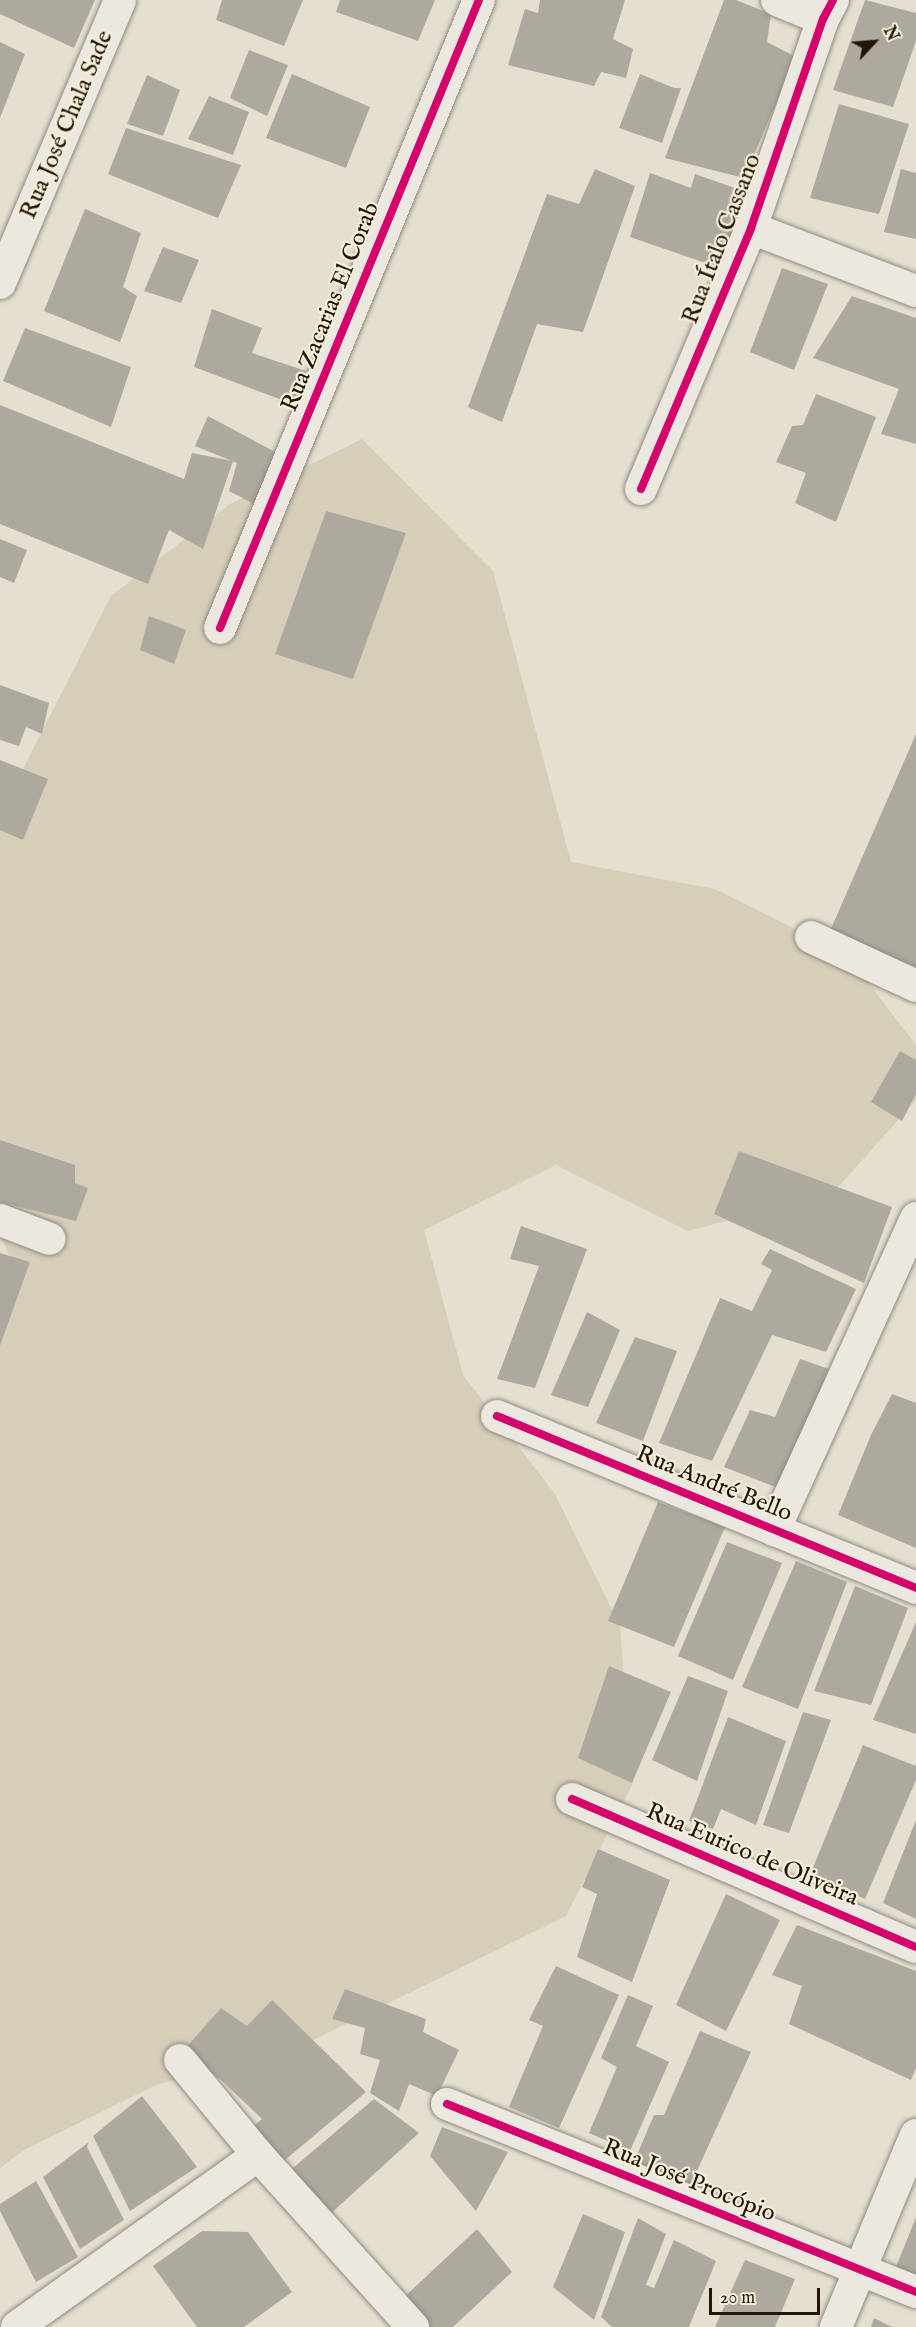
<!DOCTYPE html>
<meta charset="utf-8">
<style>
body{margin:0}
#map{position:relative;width:916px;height:2327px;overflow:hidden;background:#e5dfd0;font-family:"IM FELL English",serif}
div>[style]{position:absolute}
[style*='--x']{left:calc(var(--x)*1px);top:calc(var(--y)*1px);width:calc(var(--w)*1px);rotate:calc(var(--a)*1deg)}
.green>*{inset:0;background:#d7ceb9}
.building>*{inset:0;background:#aea99e}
.roads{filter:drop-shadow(0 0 2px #908b80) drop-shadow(0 0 2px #908b80)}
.street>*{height:32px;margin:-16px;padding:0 16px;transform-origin:16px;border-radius:16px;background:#ebe8e0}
.cycleway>*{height:8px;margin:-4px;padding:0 4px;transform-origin:4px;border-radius:4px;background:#d6006c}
span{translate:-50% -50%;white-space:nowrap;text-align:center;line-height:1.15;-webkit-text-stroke:4.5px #f4eddb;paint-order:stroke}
.street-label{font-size:24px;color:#241603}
.north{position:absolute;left:844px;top:12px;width:60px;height:60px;-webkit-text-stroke:4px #f4eddb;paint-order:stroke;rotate:64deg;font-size:16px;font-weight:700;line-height:24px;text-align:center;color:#241603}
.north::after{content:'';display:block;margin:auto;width:21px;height:27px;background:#241603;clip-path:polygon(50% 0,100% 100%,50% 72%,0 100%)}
.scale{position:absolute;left:709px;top:2288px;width:111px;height:27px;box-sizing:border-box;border:3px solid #241603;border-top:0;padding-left:8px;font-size:18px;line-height:21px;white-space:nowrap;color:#241603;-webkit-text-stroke:4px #f4eddb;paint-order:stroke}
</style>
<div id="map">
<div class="green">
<div style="clip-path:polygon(362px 439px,493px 571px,571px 862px,715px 889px,847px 955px,916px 1045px,916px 1100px,833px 1193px,688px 1231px,556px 1165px,424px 1230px,463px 1375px,555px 1494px,620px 1626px,632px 1785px,566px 1916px,301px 2046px,156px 2085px,24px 2150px,0 2168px,0 1284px,15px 1267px,0 1236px,0 814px,111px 596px,230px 504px)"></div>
</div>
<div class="building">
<div style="clip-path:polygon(0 0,95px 0,74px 48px,0 14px)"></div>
<div style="clip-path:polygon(222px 0,303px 0,284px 46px,216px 20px)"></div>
<div style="clip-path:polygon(340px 0,435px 0,418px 41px,336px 12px)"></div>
<div style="clip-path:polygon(540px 0,625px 0,613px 39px,633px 49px,626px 78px,601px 72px,594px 86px,508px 65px,525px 9px,538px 13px)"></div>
<div style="clip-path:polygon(724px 0,736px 0,771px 14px,767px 42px,796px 57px,744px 178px,665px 158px)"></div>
<div style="clip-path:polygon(865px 0,916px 13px,916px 41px,893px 107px,833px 90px)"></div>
<div style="clip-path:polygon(0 42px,25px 54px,0 118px)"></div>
<div style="clip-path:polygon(249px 50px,288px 65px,267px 116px,230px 98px)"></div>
<div style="clip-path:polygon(292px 74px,370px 107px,346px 168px,266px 138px)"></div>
<div style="clip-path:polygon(640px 74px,674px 88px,681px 88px,662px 143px,619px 128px)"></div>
<div style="clip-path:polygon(147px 75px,180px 90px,163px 136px,127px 124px)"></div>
<div style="clip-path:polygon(209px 96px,249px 112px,233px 155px,188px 139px)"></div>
<div style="clip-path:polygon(839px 104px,909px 124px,879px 214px,810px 198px)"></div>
<div style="clip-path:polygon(126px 128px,241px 165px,218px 218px,108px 174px)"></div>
<div style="clip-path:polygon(595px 169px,635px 186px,583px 332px,537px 324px,502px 422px,468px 407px,547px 194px,579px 204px)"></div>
<div style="clip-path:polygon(901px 169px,916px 173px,916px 239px,884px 232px)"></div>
<div style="clip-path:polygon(650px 173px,691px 188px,695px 174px,749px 193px,720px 268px,630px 237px)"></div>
<div style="clip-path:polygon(85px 209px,141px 233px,123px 287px,137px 296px,120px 342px,44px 311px)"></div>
<div style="clip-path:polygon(163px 247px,199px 260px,181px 303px,144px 291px)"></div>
<div style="clip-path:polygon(782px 268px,828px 284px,794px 370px,750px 352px)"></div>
<div style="clip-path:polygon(852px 296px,916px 318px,916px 444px,881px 434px,899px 389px,813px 358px)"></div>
<div style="clip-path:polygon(212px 309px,262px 328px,252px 353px,306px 371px,293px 404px,194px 367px)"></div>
<div style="clip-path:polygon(25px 328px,131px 367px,111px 427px,3px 381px)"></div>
<div style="clip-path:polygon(816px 394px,876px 417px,836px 522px,795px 503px,806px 473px,776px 462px,792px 426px,803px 425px)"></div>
<div style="clip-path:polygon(0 405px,184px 479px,192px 453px,233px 461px,203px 549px,169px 530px,148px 584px,0 524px)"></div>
<div style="clip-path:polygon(208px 416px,275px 452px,254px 504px,229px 491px,237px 463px,195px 446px)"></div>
<div style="clip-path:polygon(326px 511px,406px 533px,353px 679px,275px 654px)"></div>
<div style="clip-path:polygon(0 539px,27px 550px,14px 583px,0 577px)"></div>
<div style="clip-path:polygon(149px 616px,186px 630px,174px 664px,140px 650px)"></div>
<div style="clip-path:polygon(0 685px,49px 703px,42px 734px,26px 727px,19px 746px,0 740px)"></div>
<div style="clip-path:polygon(916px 734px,916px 967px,830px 931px)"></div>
<div style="clip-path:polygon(0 760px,48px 779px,23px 840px,0 830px)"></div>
<div style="clip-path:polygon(900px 1051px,916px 1060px,916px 1094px,902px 1121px,871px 1102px)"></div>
<div style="clip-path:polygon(0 1140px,75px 1165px,75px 1183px,88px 1188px,76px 1221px,0 1202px)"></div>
<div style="clip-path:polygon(739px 1151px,892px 1207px,864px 1283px,714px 1214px)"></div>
<div style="clip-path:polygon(521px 1226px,587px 1249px,535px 1388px,497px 1379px,539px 1266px,510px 1259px)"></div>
<div style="clip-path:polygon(770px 1249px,856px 1289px,826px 1352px,772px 1335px,712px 1461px,659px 1443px,720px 1298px,752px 1311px,772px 1270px,761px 1264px)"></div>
<div style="clip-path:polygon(0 1253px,30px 1262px,0 1346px)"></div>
<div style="clip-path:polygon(587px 1312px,620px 1330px,588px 1407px,551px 1395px)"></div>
<div style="clip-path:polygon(635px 1337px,677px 1351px,643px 1441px,596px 1423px)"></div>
<div style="clip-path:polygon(800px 1359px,829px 1369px,781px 1489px,724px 1467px,750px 1410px,775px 1417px)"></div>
<div style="clip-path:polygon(892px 1394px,916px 1403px,916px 1548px,838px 1515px,871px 1435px)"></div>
<div style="clip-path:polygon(658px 1502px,725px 1527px,674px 1647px,608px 1621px)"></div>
<div style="clip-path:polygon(727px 1542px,782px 1563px,733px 1680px,678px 1656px)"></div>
<div style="clip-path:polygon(796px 1561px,847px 1582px,798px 1709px,742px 1687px)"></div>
<div style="clip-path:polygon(855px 1586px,908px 1608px,871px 1705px,814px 1691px)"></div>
<div style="clip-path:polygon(916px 1622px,916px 1734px,873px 1720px)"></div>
<div style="clip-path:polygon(609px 1666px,671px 1692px,632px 1783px,578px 1758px)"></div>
<div style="clip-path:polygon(688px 1676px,728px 1691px,697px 1781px,652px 1760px)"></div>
<div style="clip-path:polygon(803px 1712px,831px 1720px,789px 1833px,763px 1825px)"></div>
<div style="clip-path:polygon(728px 1717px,786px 1741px,756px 1825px,721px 1809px,713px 1829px,689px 1821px)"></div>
<div style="clip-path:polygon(863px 1745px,916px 1766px,916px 1780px,865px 1899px,810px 1875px)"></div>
<div style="clip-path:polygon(916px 1820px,916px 1919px,883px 1903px)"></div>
<div style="clip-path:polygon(598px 1849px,670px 1880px,632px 1982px,577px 1957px,597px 1894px,582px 1887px)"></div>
<div style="clip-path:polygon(726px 1894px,780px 1920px,726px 2031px,676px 2005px)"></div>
<div style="clip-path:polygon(797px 1925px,916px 1971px,916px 2068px,911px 2080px,789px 2024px,802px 1986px,772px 1975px)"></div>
<div style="clip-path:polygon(556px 1966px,619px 1995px,559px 2128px,509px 2107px,543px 2026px,529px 2020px)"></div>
<div style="clip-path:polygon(345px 1989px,426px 2019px,423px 2032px,459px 2050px,437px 2096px,409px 2084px,399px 2111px,370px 2093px,380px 2060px,360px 2054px,365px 2028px,332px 2019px)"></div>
<div style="clip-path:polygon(628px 1995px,653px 2006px,636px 2046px,669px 2062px,630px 2151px,589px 2133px,617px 2067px,601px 2058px)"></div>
<div style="clip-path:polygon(272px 2000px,366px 2092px,279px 2165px,248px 2131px,262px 2119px,221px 2080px,182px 2052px,221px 2008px,247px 2026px)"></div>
<div style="clip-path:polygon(700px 2031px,751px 2052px,691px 2184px,634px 2162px,654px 2115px,664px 2115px)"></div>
<div style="clip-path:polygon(142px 2096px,197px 2167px,130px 2211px,93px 2136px)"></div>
<div style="clip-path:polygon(374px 2099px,419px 2133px,327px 2217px,286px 2174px)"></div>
<div style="clip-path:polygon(442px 2127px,508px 2152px,476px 2211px,430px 2156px)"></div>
<div style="clip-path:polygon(89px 2142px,87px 2147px,124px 2220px,80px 2249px,43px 2177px)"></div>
<div style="clip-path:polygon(36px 2181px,78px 2257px,36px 2282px,0 2211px,0 2204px)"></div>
<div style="clip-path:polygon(583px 2214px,625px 2232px,594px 2320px,553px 2287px)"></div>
<div style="clip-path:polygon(916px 2217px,916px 2279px,894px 2272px)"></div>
<div style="clip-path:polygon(638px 2218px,666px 2234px,646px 2285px,654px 2288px,674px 2240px,716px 2261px,689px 2327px,612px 2327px,601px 2317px)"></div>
<div style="clip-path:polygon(477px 2229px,512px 2272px,453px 2327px,429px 2327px,401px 2300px)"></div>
<div style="clip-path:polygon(202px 2231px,248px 2232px,292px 2292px,244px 2327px,197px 2327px,153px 2266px)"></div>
<div style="clip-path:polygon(745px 2260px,795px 2279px,775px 2327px,715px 2327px)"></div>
<div style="clip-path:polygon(874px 2318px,892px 2327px,871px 2327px)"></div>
</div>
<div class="roads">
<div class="street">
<div style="--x:777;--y:0;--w:50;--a:22.4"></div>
<div style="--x:751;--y:228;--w:177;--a:20.9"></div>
<div style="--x:0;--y:283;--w:307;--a:-67"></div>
<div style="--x:641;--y:489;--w:283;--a:-67.1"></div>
<div style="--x:751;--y:228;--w:221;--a:-71"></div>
<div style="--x:823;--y:19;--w:21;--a:-62"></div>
<div style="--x:220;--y:628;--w:679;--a:-67.59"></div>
<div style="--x:811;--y:937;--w:116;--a:25"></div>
<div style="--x:0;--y:1220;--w:53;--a:20.8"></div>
<div style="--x:497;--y:1416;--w:453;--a:22.3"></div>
<div style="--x:774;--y:1530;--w:343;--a:-65.5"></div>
<div style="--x:572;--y:1799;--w:374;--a:23.3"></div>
<div style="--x:180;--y:2060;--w:123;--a:50.6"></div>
<div style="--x:258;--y:2155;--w:232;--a:48"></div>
<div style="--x:447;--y:2104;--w:505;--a:21.84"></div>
<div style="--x:17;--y:2327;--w:296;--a:-35.5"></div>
<div style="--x:836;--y:2327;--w:208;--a:-67.4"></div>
</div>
</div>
<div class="cycleway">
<div style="--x:641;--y:489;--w:283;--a:-67.1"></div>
<div style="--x:751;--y:228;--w:221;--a:-71"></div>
<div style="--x:823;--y:19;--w:21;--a:-62"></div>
<div style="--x:220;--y:628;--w:679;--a:-67.59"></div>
<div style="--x:497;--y:1416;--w:453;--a:22.3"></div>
<div style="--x:572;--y:1799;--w:374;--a:23.3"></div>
<div style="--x:447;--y:2104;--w:505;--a:21.84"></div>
</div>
<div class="street-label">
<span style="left:67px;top:125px;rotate:-67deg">Rua José Chala Sade</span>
<span style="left:722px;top:239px;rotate:-69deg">Rua Ítalo Cassano</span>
<span style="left:331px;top:307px;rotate:-68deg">Rua Zacarias El Corab</span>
<span style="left:714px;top:1484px;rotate:22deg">Rua André Bello</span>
<span style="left:752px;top:1855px;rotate:23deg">Rua Eurico de Oliveira</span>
<span style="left:689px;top:2181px;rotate:22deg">Rua José Procópio</span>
</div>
<div class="north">N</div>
<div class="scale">20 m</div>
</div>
